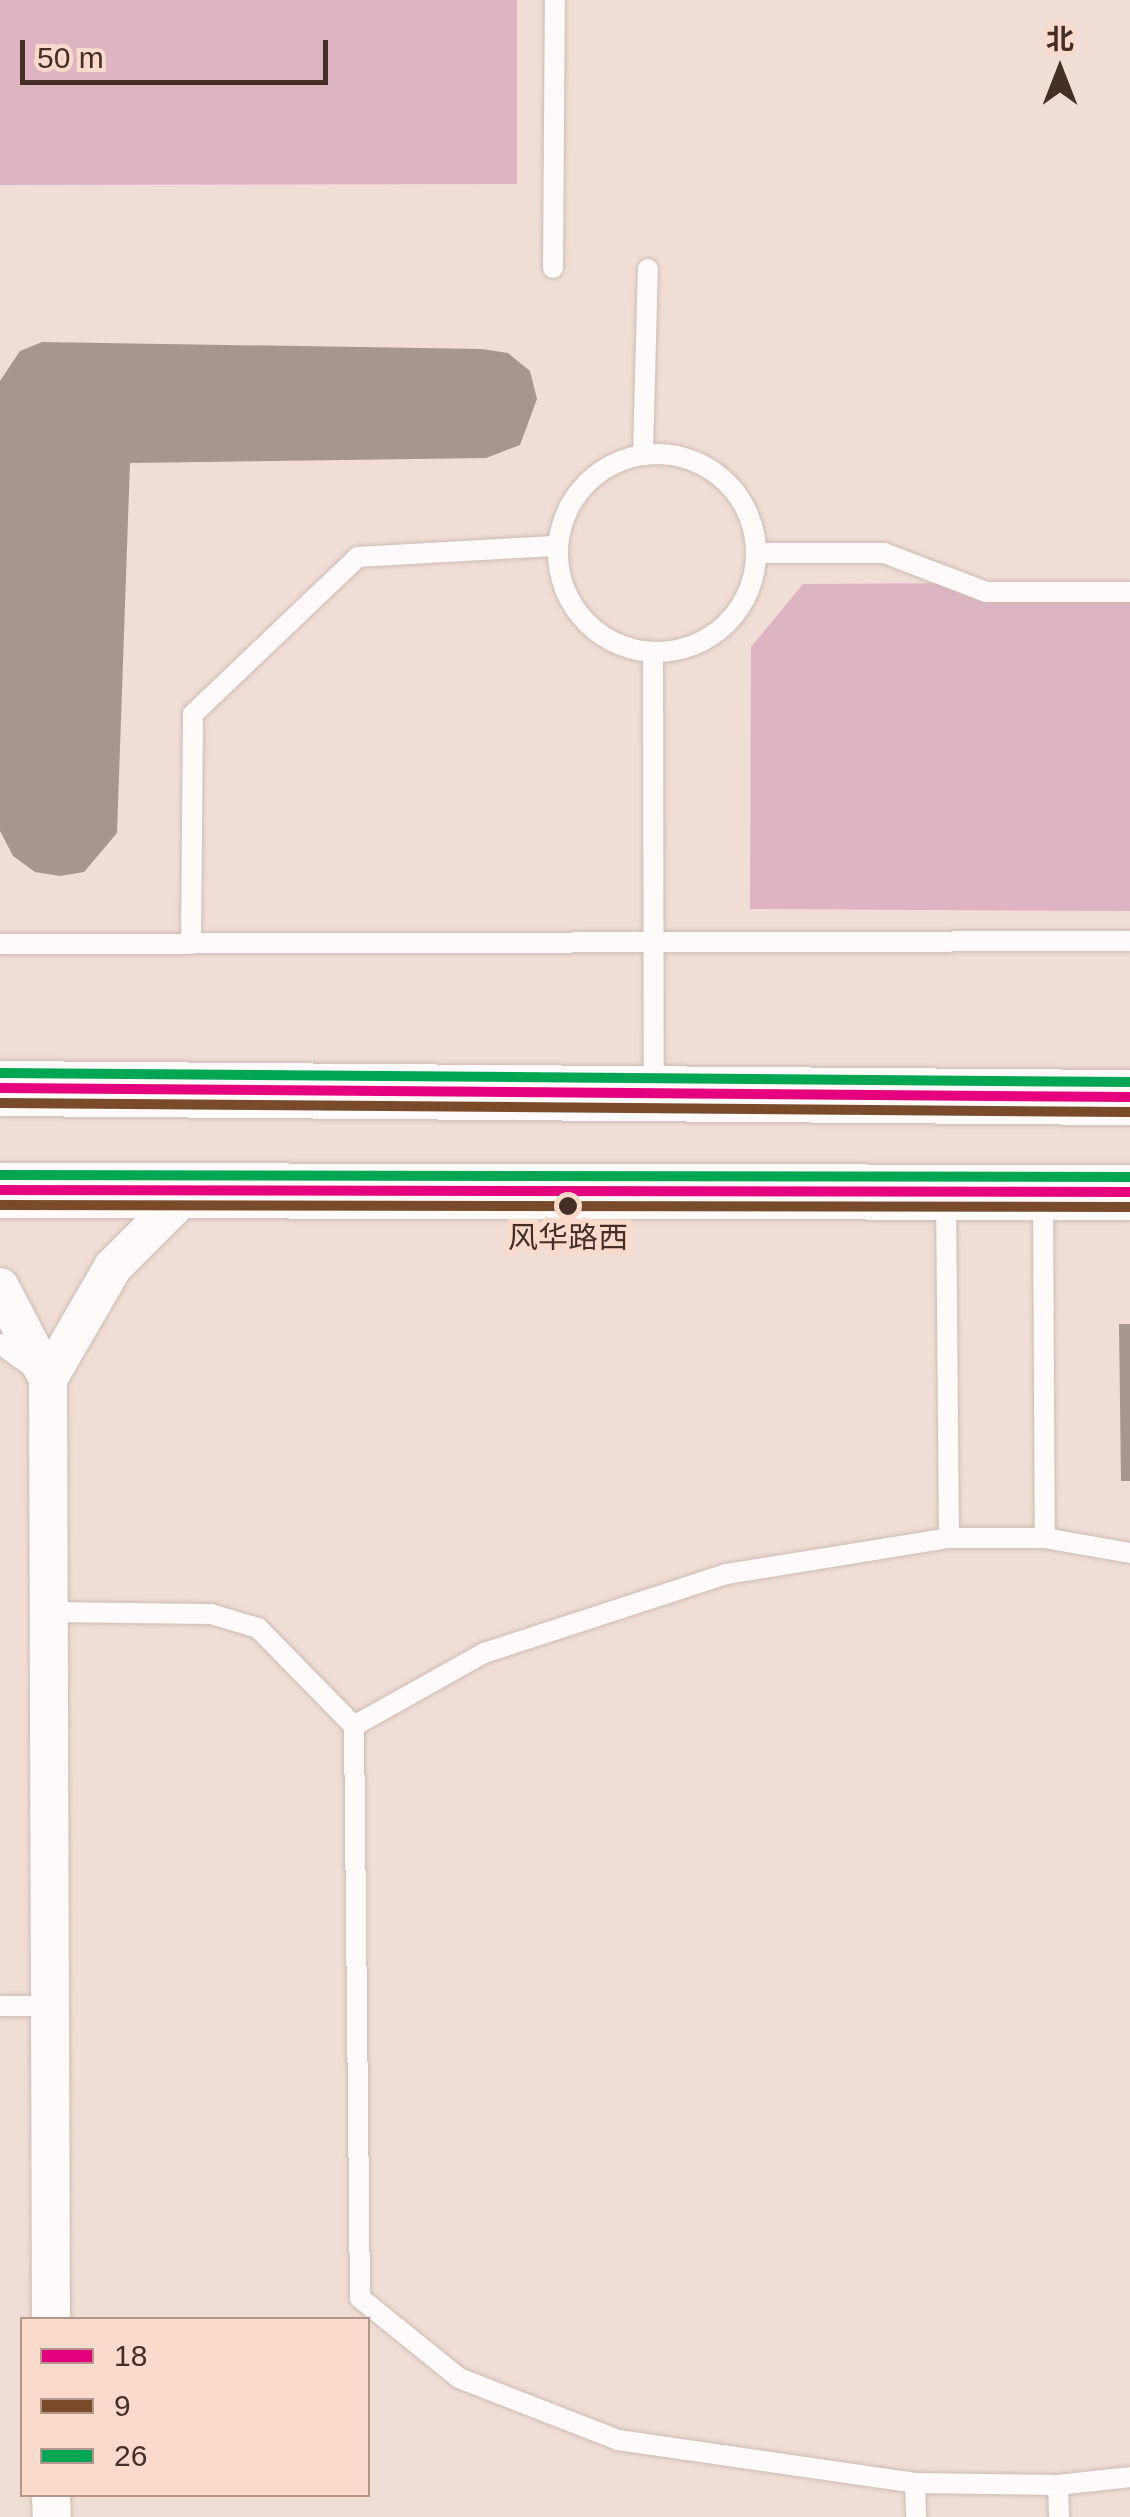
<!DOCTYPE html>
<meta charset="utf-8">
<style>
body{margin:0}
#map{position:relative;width:1130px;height:2517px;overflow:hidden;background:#f0ded6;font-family:Helvetica,"Noto Sans SC",sans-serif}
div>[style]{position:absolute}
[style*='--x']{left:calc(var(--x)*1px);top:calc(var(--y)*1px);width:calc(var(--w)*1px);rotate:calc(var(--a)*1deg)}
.forest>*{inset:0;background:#deb4c3}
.building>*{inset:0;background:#a7968e}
.roads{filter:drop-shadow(0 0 2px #cebcb4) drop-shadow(0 0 2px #cebcb4)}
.lane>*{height:20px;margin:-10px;padding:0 10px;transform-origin:10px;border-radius:10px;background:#fdfaf9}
.lane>.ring{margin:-10px;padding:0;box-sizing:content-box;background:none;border:20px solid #fdfaf9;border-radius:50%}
.street>*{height:38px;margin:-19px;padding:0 19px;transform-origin:19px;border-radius:19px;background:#fdfaf9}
.secondary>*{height:55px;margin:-27.5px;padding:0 27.5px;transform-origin:27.5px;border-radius:27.5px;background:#fdfaf9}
.bus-1>*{height:10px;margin:-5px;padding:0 5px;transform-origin:5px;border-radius:5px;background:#e5007d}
.bus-2>*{height:10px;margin:-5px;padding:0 5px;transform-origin:5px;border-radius:5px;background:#7a4b2a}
.bus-3>*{height:10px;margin:-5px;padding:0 5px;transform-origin:5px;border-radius:5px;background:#00a651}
.dots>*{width:28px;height:28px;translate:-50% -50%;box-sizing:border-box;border:5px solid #fadacb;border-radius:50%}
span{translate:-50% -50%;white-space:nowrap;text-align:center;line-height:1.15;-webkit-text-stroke:10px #fadacb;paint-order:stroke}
.bus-label{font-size:30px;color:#442f26}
.legend{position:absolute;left:20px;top:2317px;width:350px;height:180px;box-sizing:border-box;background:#fadacb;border:2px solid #b19689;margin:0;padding:12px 18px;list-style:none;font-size:30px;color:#442f26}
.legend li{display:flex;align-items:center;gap:20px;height:50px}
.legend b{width:50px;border:2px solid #b19689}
.north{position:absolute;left:1010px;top:20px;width:100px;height:100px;-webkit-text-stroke:8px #fadacb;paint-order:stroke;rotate:0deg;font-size:28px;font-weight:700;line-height:40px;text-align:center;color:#442f26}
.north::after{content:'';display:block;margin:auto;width:35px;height:45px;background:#442f26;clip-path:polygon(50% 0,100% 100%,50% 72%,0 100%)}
.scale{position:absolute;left:20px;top:40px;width:308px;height:45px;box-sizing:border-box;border:5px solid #442f26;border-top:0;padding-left:12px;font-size:30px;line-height:35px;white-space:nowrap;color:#442f26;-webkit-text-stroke:8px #fadacb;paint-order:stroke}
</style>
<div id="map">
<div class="forest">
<div style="clip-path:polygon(0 0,517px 0,517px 184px,0 185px)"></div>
<div style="clip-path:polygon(1130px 582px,1130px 911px,750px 909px,751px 647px,803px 584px)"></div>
</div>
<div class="building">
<div style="clip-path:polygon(42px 342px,482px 349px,508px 353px,530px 371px,537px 399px,520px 445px,486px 458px,130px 463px,117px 833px,84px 872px,60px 876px,35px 872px,13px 856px,0 831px,0 381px,20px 351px)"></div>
<div style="clip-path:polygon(1119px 1324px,1130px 1324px,1130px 1481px,1121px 1481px)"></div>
</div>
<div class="roads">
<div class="lane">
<div style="--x:553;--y:268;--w:268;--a:-89.6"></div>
<div class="ring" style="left:558px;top:454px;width:178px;height:178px"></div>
<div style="--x:643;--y:454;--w:185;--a:-88.5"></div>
<div style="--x:758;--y:553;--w:126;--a:0"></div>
<div style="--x:884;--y:553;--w:109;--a:20.9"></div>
<div style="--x:986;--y:592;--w:144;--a:0"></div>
<div style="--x:653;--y:653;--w:438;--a:89.9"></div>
<div style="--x:0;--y:944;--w:1130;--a:-0.15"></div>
<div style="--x:191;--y:944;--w:230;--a:-89.5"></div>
<div style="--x:193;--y:714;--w:228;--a:-43.6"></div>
<div style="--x:358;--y:557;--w:199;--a:-3.2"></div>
<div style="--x:946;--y:1194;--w:344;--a:89.5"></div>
<div style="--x:1043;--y:1195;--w:343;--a:89.7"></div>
<div style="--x:0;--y:1344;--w:43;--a:35.5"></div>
<div style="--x:1130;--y:1553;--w:86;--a:-170"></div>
<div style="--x:1045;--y:1538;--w:96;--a:180"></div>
<div style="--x:949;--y:1538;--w:226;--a:170.8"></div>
<div style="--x:726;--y:1574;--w:255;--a:161.9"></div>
<div style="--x:484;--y:1653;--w:149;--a:150.7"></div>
<div style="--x:354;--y:1726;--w:572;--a:89.4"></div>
<div style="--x:360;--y:2298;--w:127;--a:38.9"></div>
<div style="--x:459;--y:2378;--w:171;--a:21.3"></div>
<div style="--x:618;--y:2440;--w:300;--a:8.2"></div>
<div style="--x:915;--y:2483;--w:143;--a:0.8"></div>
<div style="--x:1058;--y:2485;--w:72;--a:-6.3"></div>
<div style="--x:48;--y:1612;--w:163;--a:0.7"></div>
<div style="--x:211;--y:1614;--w:49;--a:16.6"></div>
<div style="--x:258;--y:1628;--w:137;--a:45.6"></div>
<div style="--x:0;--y:2006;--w:49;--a:0"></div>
<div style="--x:915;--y:2483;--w:34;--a:88"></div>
<div style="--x:1058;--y:2485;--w:32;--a:88"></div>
</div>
<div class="street">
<div style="--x:0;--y:1287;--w:104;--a:62.4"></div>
<div style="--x:48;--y:1379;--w:941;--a:89.82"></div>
<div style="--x:48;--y:1379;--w:129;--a:-59.9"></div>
<div style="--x:113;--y:1267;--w:107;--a:-45"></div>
<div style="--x:51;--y:2494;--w:23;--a:88"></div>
</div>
<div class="secondary">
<div style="--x:0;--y:1088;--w:1130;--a:0.46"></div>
<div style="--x:0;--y:1190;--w:1130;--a:0.1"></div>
</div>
</div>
<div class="bus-1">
<div style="--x:0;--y:1088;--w:1130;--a:0.46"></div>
<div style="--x:0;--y:1190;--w:1130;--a:0.1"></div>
</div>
<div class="bus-2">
<div style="--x:0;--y:1103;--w:1130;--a:0.46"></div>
<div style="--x:0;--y:1205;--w:1130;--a:0.1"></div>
</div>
<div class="bus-3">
<div style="--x:0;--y:1073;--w:1130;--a:0.46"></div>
<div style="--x:0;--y:1175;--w:1130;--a:0.1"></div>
</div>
<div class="dots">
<div style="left:568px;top:1206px;background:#442f26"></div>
</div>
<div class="bus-label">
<span style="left:568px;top:1238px">风华路西</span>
</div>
<ul class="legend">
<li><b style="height:12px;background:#e5007d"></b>18</li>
<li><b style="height:12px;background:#7a4b2a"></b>9</li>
<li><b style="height:12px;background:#00a651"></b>26</li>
</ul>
<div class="north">北</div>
<div class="scale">50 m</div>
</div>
